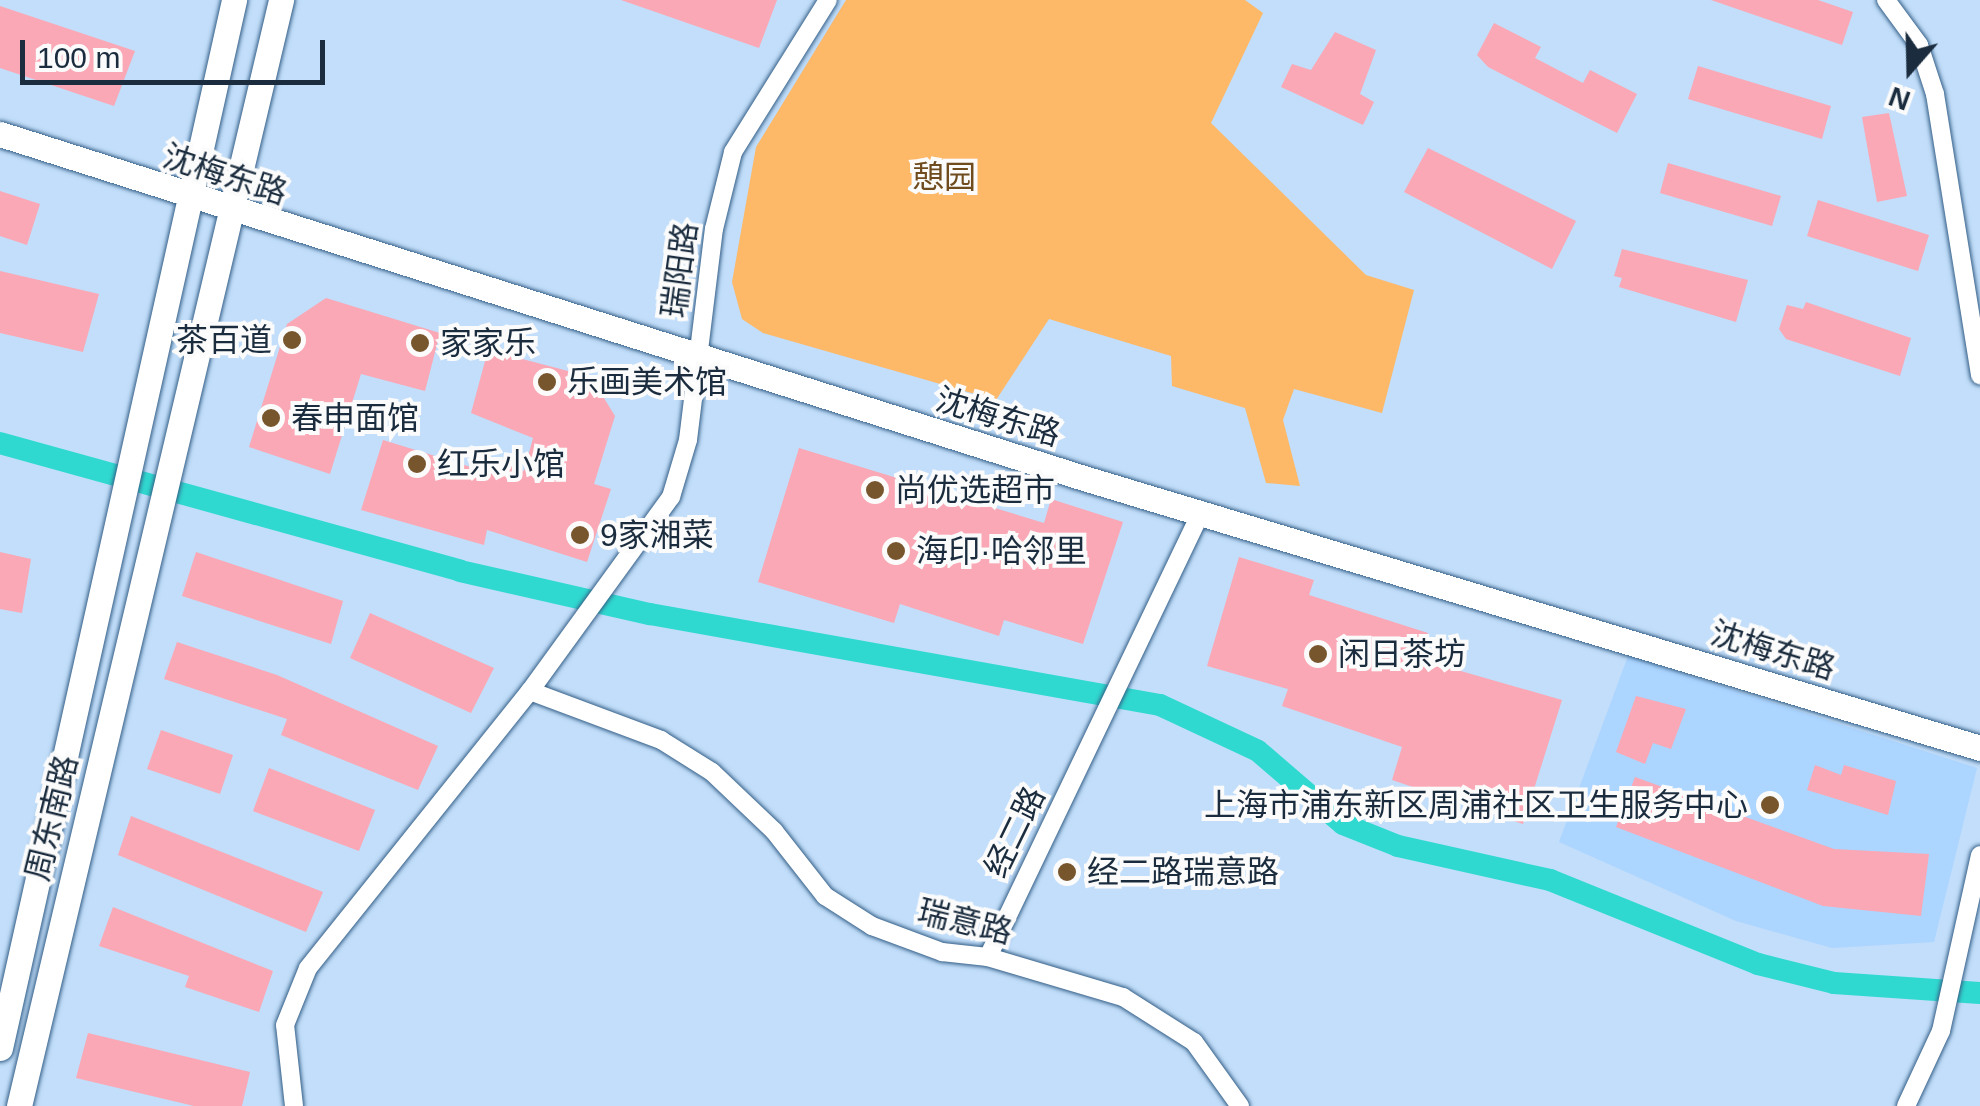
<!DOCTYPE html>
<meta charset="utf-8">
<style>
body{margin:0}
#map{position:relative;width:1980px;height:1106px;overflow:hidden;background:#c2defa;font-family:Arial,"Noto Sans SC",sans-serif}
div>[style]{position:absolute}
[style*='--x']{left:calc(var(--x)*1px);top:calc(var(--y)*1px);width:calc(var(--w)*1px);rotate:calc(var(--a)*1deg)}
.built>*{inset:0;background:#acd5ff}
.green>*{inset:0;background:#fdb868}
.canal>*{height:22px;margin:-11px;padding:0 11px;transform-origin:11px;border-radius:11px;background:#30d9d0}
.building>*{inset:0;background:#faa8b5}
.roads{filter:drop-shadow(0 0 2px #335e86) drop-shadow(0 0 2px #335e86)}
.street>*{height:18px;margin:-9px;padding:0 9px;transform-origin:9px;border-radius:9px;background:#fff}
.secondary>*{height:25px;margin:-12.5px;padding:0 12.5px;transform-origin:12.5px;border-radius:12.5px;background:#fff}
.dots>*{width:28px;height:28px;translate:-50% -50%;box-sizing:border-box;border:5px solid #fbfbfb;border-radius:50%}
span{translate:-50% -50%;white-space:nowrap;text-align:center;line-height:1.15;-webkit-text-stroke:8px #fbfbfb;paint-order:stroke}
.street-label{font-size:32px;color:#1a2c3e}
.park-label{font-size:32px;color:#6f4b1e}
.poi-label{font-size:32px;color:#1a2c3e}
.right{translate:-100% -50%;text-align:right}
.left{translate:0 -50%;text-align:left}
.north{position:absolute;left:1860px;top:20px;width:100px;height:100px;-webkit-text-stroke:8px #fbfbfb;paint-order:stroke;rotate:200deg;font-size:28px;font-weight:700;line-height:40px;text-align:center;color:#1a2c3e}
.north::after{content:'';display:block;margin:auto;width:35px;height:45px;background:#1a2c3e;clip-path:polygon(50% 0,100% 100%,50% 72%,0 100%)}
.scale{position:absolute;left:20px;top:40px;width:305px;height:45px;box-sizing:border-box;border:5px solid #1a2c3e;border-top:0;padding-left:12px;font-size:30px;line-height:35px;white-space:nowrap;color:#1a2c3e;-webkit-text-stroke:8px #fbfbfb;paint-order:stroke}
</style>
<div id="map">
<div class="built">
<div style="clip-path:polygon(1628px 656px,1977px 768px,1934px 942px,1832px 948px,1736px 921px,1559px 842px)"></div>
</div>
<div class="green">
<div style="clip-path:polygon(846px 0,1245px 0,1263px 13px,1211px 123px,1366px 275px,1414px 290px,1382px 413px,1294px 389px,1283px 420px,1300px 486px,1266px 483px,1245px 408px,1172px 386px,1171px 356px,1049px 319px,996px 400px,763px 333px,742px 319px,732px 282px,756px 147px)"></div>
</div>
<div class="canal">
<div style="--x:0;--y:443;--w:477;--a:15.5"></div>
<div style="--x:460;--y:571;--w:195;--a:12.8"></div>
<div style="--x:650;--y:614;--w:518;--a:10.12"></div>
<div style="--x:1160;--y:705;--w:108;--a:25.1"></div>
<div style="--x:1258;--y:751;--w:112;--a:40.7"></div>
<div style="--x:1343;--y:824;--w:59;--a:21.8"></div>
<div style="--x:1398;--y:846;--w:156;--a:12.6"></div>
<div style="--x:1550;--y:880;--w:224;--a:22"></div>
<div style="--x:1758;--y:964;--w:78;--a:14"></div>
<div style="--x:1834;--y:983;--w:146;--a:3.9"></div>
</div>
<div class="building">
<div style="clip-path:polygon(621px 0,777px 0,759px 48px)"></div>
<div style="clip-path:polygon(1711px 0,1818px 0,1853px 12px,1842px 45px)"></div>
<div style="clip-path:polygon(0 6px,135px 51px,114px 106px,0 68px)"></div>
<div style="clip-path:polygon(1494px 23px,1541px 47px,1535px 58px,1583px 83px,1590px 70px,1637px 94px,1617px 133px,1488px 67px,1477px 55px)"></div>
<div style="clip-path:polygon(1335px 32px,1376px 50px,1360px 94px,1374px 102px,1363px 125px,1281px 87px,1292px 64px,1311px 70px)"></div>
<div style="clip-path:polygon(1698px 66px,1831px 106px,1822px 139px,1688px 99px)"></div>
<div style="clip-path:polygon(1889px 113px,1907px 196px,1877px 202px,1862px 117px)"></div>
<div style="clip-path:polygon(1428px 148px,1576px 221px,1552px 269px,1404px 192px)"></div>
<div style="clip-path:polygon(1668px 163px,1781px 196px,1772px 226px,1660px 193px)"></div>
<div style="clip-path:polygon(0 191px,40px 204px,27px 245px,0 236px)"></div>
<div style="clip-path:polygon(1818px 200px,1929px 235px,1918px 271px,1807px 236px)"></div>
<div style="clip-path:polygon(1622px 249px,1748px 280px,1736px 322px,1619px 287px,1622px 278px,1614px 276px)"></div>
<div style="clip-path:polygon(0 271px,99px 294px,83px 352px,0 333px)"></div>
<div style="clip-path:polygon(326px 298px,440px 333px,425px 391px,361px 374px,330px 474px,249px 447px,287px 324px)"></div>
<div style="clip-path:polygon(1806px 302px,1911px 338px,1900px 376px,1786px 339px,1779px 329px,1787px 305px,1803px 309px)"></div>
<div style="clip-path:polygon(488px 350px,591px 377px,615px 416px,594px 484px,611px 489px,587px 562px,487px 530px,484px 545px,361px 510px,383px 440px,500px 476px,504px 463px,524px 471px,533px 438px,471px 413px)"></div>
<div style="clip-path:polygon(799px 448px,1044px 523px,1051px 499px,1123px 522px,1083px 644px,1004px 620px,999px 636px,900px 604px,894px 623px,758px 582px)"></div>
<div style="clip-path:polygon(0 552px,31px 559px,22px 613px,0 609px)"></div>
<div style="clip-path:polygon(196px 552px,343px 601px,331px 644px,182px 596px)"></div>
<div style="clip-path:polygon(1239px 557px,1314px 580px,1309px 595px,1428px 633px,1419px 659px,1562px 700px,1523px 824px,1392px 780px,1402px 747px,1282px 706px,1288px 689px,1207px 666px)"></div>
<div style="clip-path:polygon(370px 613px,494px 668px,471px 713px,350px 658px)"></div>
<div style="clip-path:polygon(177px 642px,277px 675px,438px 746px,418px 790px,281px 735px,287px 719px,164px 679px)"></div>
<div style="clip-path:polygon(1636px 696px,1686px 709px,1671px 749px,1653px 743px,1645px 764px,1616px 752px)"></div>
<div style="clip-path:polygon(161px 730px,233px 755px,220px 794px,147px 769px)"></div>
<div style="clip-path:polygon(1815px 765px,1841px 775px,1844px 765px,1896px 781px,1888px 815px,1807px 790px)"></div>
<div style="clip-path:polygon(269px 768px,375px 810px,359px 851px,253px 811px)"></div>
<div style="clip-path:polygon(1635px 777px,1834px 849px,1929px 854px,1921px 916px,1823px 906px,1616px 827px)"></div>
<div style="clip-path:polygon(131px 816px,323px 892px,306px 932px,118px 855px)"></div>
<div style="clip-path:polygon(113px 907px,273px 971px,259px 1012px,185px 987px,189px 976px,99px 946px)"></div>
<div style="clip-path:polygon(88px 1033px,250px 1072px,242px 1106px,194px 1106px,76px 1078px)"></div>
</div>
<div class="roads">
<div class="street">
<div style="--x:1886;--y:0;--w:56;--a:53.7"></div>
<div style="--x:1919;--y:45;--w:52;--a:71.9"></div>
<div style="--x:1935;--y:94;--w:285;--a:80.9"></div>
<div style="--x:530;--y:691;--w:140;--a:20.5"></div>
<div style="--x:661;--y:740;--w:60;--a:32.1"></div>
<div style="--x:712;--y:772;--w:86;--a:43.6"></div>
<div style="--x:774;--y:831;--w:83;--a:51.9"></div>
<div style="--x:825;--y:896;--w:56;--a:32.6"></div>
<div style="--x:872;--y:926;--w:75;--a:20.4"></div>
<div style="--x:942;--y:952;--w:46;--a:6.2"></div>
<div style="--x:988;--y:957;--w:141;--a:16.5"></div>
<div style="--x:1123;--y:997;--w:84;--a:32.4"></div>
<div style="--x:1194;--y:1042;--w:79;--a:54.3"></div>
<div style="--x:988;--y:957;--w:492;--a:-64.4"></div>
<div style="--x:294;--y:1106;--w:81;--a:-96.3"></div>
<div style="--x:285;--y:1025;--w:61;--a:-68"></div>
<div style="--x:308;--y:968;--w:355;--a:-51.3"></div>
<div style="--x:530;--y:691;--w:240;--a:-54"></div>
<div style="--x:671;--y:497;--w:59;--a:-73.4"></div>
<div style="--x:688;--y:440;--w:213;--a:-83"></div>
<div style="--x:714;--y:229;--w:79;--a:-76.1"></div>
<div style="--x:733;--y:152;--w:179;--a:-58"></div>
<div style="--x:1906;--y:1106;--w:83;--a:-65"></div>
<div style="--x:1941;--y:1031;--w:180;--a:-77.5"></div>
</div>
<div class="secondary">
<div style="--x:0;--y:134;--w:1140;--a:17.61"></div>
<div style="--x:1087;--y:479;--w:933;--a:16.76"></div>
<div style="--x:0;--y:1048;--w:1074;--a:-77.41"></div>
<div style="--x:19;--y:1106;--w:1137;--a:-76.67"></div>
</div>
</div>
<div class="dots">
<div style="left:292px;top:340px;background:#77552d"></div>
<div style="left:420px;top:343px;background:#77552d"></div>
<div style="left:547px;top:382px;background:#77552d"></div>
<div style="left:271px;top:418px;background:#77552d"></div>
<div style="left:417px;top:464px;background:#77552d"></div>
<div style="left:875px;top:490px;background:#77552d"></div>
<div style="left:580px;top:535px;background:#77552d"></div>
<div style="left:896px;top:551px;background:#77552d"></div>
<div style="left:1318px;top:654px;background:#77552d"></div>
<div style="left:1770px;top:805px;background:#77552d"></div>
<div style="left:1067px;top:872px;background:#77552d"></div>
</div>
<div class="street-label">
<span style="left:225px;top:175px;rotate:18deg">沈梅东路</span>
<span style="left:680px;top:270px;rotate:-82deg">瑞阳路</span>
<span style="left:998px;top:417px;rotate:17deg">沈梅东路</span>
<span style="left:1773px;top:651px;rotate:17deg">沈梅东路</span>
<span style="left:52px;top:818px;rotate:-76deg">周东南路</span>
<span style="left:1015px;top:832px;rotate:-64deg">经二路</span>
<span style="left:965px;top:922px;rotate:14deg">瑞意路</span>
</div>
<div class="park-label">
<span style="left:944px;top:177px">憩园</span>
</div>
<div class="poi-label">
<span class="right" style="left:272px;top:340px">茶百道</span>
<span class="left" style="left:440px;top:343px">家家乐</span>
<span class="left" style="left:567px;top:382px">乐画美术馆</span>
<span class="left" style="left:291px;top:418px">春申面馆</span>
<span class="left" style="left:437px;top:464px">红乐小馆</span>
<span class="left" style="left:895px;top:490px">尚优选超市</span>
<span class="left" style="left:600px;top:535px">9家湘菜</span>
<span class="left" style="left:916px;top:551px">海印·哈邻里</span>
<span class="left" style="left:1338px;top:654px">闲日茶坊</span>
<span class="right" style="left:1748px;top:805px">上海市浦东新区周浦社区卫生服务中心</span>
<span class="left" style="left:1087px;top:872px">经二路瑞意路</span>
</div>
<div class="north">N</div>
<div class="scale">100 m</div>
</div>
